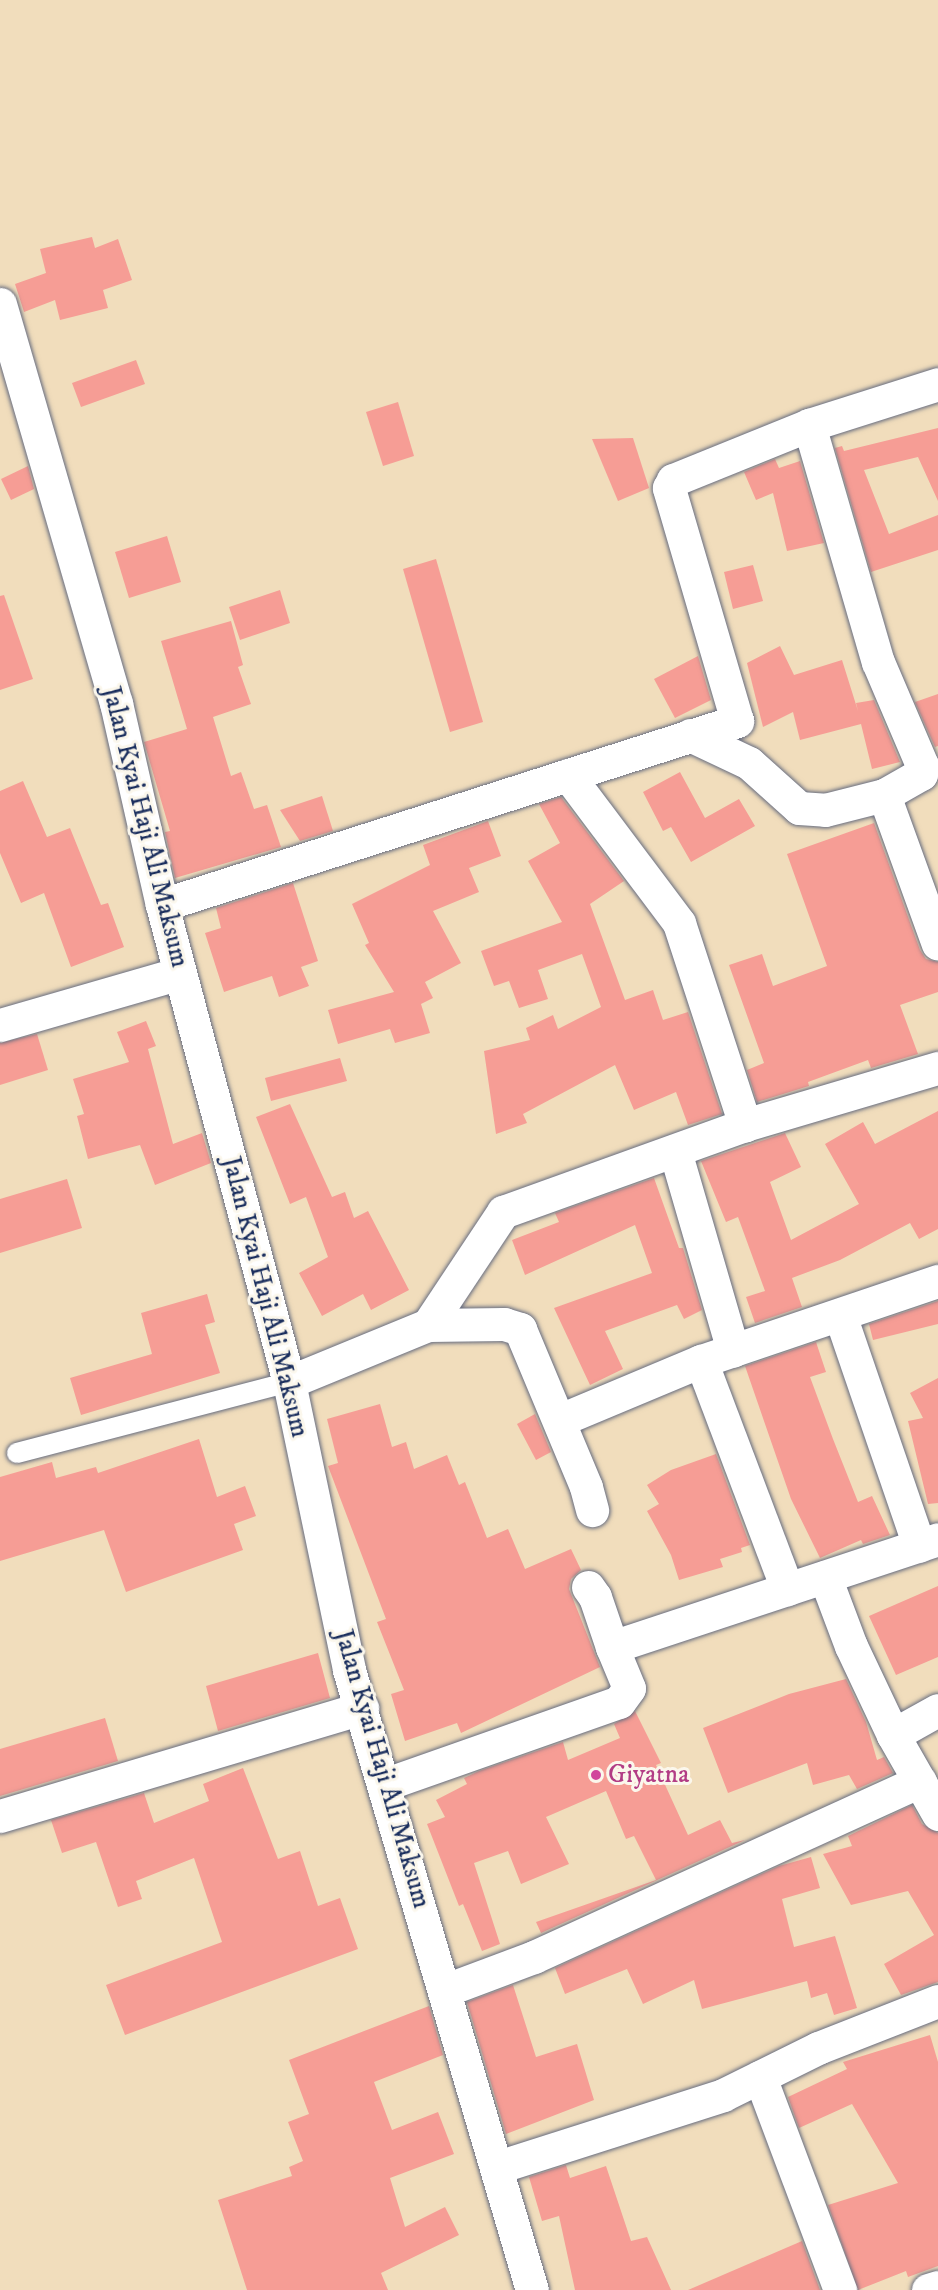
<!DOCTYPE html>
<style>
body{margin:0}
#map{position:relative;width:938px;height:2290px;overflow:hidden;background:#f1ddbc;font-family:"IM FELL DW Pica",serif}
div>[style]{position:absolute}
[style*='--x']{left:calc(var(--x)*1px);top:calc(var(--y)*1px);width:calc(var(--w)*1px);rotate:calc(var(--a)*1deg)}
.building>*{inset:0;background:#f69d95}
.roads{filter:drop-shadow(0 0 2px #666c7f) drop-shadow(0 0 2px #666c7f)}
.lane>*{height:20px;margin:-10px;padding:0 10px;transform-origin:10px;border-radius:10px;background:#fff}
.street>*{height:33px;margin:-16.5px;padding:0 16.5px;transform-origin:16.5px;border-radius:16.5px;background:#fff}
.secondary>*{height:33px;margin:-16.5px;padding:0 16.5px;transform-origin:16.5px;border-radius:16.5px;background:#fff}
.dots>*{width:16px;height:16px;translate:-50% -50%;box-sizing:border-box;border:3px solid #fbf7ec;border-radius:50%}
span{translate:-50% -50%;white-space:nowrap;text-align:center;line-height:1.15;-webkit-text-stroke:6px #fbf7ec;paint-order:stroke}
.street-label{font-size:26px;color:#1b2f5e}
.hotel-label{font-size:26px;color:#b23c85}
.left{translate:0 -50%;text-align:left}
</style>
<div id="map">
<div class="building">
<div style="clip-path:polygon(92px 237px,95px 248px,118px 239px,132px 280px,103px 290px,108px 308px,60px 320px,55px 300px,24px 312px,15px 284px,46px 273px,40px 249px)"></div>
<div style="clip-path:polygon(136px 360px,145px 384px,81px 407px,72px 383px)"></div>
<div style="clip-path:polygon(398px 402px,414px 456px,383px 466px,366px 412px)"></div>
<div style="clip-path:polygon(938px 428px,938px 501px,918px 457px,864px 470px,889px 534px,938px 515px,938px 550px,871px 572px,835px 448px,842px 446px,844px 451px)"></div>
<div style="clip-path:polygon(633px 438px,649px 488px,618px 501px,592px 439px)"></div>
<div style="clip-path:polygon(775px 459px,779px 468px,800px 461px,824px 543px,787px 551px,773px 493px,756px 500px,744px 472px)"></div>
<div style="clip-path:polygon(28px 466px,34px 489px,11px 500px,1px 479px)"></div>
<div style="clip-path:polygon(167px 536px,181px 582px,129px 598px,115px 552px)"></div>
<div style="clip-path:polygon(436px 559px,483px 722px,450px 732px,403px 569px)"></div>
<div style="clip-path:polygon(753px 565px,763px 601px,733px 609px,724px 572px)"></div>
<div style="clip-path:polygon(280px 590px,290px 623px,240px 640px,229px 607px)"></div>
<div style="clip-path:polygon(4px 595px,33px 679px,0 690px,0 596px)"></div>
<div style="clip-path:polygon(231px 621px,243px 665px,238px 667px,251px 704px,213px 717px,231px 776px,241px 772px,254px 809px,267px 805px,281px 847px,175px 878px,165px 832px,170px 831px,144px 742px,187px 729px,161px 641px)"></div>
<div style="clip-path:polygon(780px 646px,794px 675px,842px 660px,858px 711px,856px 703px,874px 700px,900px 762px,872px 769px,861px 724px,800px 740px,793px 712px,763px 727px,747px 663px)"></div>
<div style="clip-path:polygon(698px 656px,711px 700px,675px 718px,654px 679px)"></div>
<div style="clip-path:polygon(938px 694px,938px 746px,935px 747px,915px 702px)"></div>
<div style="clip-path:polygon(680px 772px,705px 818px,739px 799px,755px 826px,691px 862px,671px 827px,663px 831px,643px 792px)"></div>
<div style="clip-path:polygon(23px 781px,47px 837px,70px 828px,101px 905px,108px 903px,124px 947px,71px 967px,44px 893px,21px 903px,0 853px,0 791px)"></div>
<div style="clip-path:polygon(322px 796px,333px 831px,300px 841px,280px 810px)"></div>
<div style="clip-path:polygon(561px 797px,624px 881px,590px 904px,625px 1000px,653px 990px,663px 1020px,688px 1012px,722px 1114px,688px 1125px,676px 1092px,634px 1110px,615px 1065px,523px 1114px,527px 1123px,496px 1134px,484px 1051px,530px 1040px,526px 1028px,553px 1015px,558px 1029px,601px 1007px,582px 954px,538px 970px,548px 999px,519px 1008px,509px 981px,494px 986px,481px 951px,562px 922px,528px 861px,560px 843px,539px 804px)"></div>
<div style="clip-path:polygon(488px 821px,501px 856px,469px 868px,479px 892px,433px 911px,461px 963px,425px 982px,433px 998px,421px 1004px,430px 1033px,395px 1043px,390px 1029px,338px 1044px,328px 1010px,394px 992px,365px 945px,369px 943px,352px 904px,430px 865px,423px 845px)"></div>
<div style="clip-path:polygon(874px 823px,920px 950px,926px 959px,938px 962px,938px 992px,900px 1005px,918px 1054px,871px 1068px,868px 1060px,808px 1082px,809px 1086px,757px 1102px,747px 1070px,764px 1063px,729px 965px,762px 954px,773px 986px,827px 966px,787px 854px)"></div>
<div style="clip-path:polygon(293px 883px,318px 961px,301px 967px,309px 986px,279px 997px,272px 976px,224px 992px,205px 933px,221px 928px,216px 908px)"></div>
<div style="clip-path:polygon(146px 1021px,156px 1046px,148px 1049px,173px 1144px,202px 1133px,211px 1163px,155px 1185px,140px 1145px,88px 1159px,77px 1116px,84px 1114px,73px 1079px,129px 1062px,117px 1032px)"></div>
<div style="clip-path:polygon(37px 1034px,48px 1070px,0 1085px,0 1043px)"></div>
<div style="clip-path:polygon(340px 1058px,347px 1081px,271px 1101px,265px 1078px)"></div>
<div style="clip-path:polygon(290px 1104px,332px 1197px,345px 1192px,354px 1218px,368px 1211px,409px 1290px,371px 1310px,363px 1294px,322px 1316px,299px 1273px,328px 1257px,306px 1197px,290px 1204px,256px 1117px)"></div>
<div style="clip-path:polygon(938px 1111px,938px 1229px,919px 1239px,910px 1223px,840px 1260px,792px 1278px,802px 1307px,755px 1323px,746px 1297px,765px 1291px,738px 1217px,726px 1222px,701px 1161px,785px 1133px,801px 1167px,770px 1182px,791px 1240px,859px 1204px,825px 1144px,863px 1122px,875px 1144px)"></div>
<div style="clip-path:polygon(654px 1178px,679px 1248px,683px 1248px,702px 1310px,684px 1319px,677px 1305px,605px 1331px,623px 1369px,590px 1385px,554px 1308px,652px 1273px,635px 1225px,525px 1275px,512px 1240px,559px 1222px,555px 1213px)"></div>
<div style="clip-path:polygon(67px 1179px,82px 1228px,0 1253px,0 1199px)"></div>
<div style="clip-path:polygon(207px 1294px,215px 1322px,205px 1325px,220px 1373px,81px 1415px,70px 1378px,152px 1354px,141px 1313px)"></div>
<div style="clip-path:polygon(938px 1301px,938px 1324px,873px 1340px,869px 1324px)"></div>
<div style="clip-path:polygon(816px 1342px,826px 1372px,810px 1377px,833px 1439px,858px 1502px,872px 1496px,890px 1535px,863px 1544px,861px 1540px,820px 1558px,791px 1499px,745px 1366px)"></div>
<div style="clip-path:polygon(938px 1378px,938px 1503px,928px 1504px,908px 1421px,923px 1418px,910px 1393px)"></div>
<div style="clip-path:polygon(380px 1404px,392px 1447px,406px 1442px,414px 1469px,447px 1455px,459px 1485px,465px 1482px,487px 1538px,508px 1529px,525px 1569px,571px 1549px,581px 1570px,571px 1579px,569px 1589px,600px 1667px,461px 1733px,457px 1723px,405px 1741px,391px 1694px,404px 1690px,377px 1622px,386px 1619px,328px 1466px,338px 1463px,327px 1419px)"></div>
<div style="clip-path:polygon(535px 1414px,551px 1452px,536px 1460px,517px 1424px)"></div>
<div style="clip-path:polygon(199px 1439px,217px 1497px,245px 1486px,256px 1516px,234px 1524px,243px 1550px,126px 1592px,104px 1530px,0 1561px,0 1477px,52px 1462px,56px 1478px,96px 1467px,98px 1473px)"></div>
<div style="clip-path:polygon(716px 1454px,750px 1545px,741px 1548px,742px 1552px,720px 1559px,723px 1567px,679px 1580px,671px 1555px,647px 1511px,659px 1504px,647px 1485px,671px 1470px)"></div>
<div style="clip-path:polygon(938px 1586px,938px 1657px,896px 1675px,869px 1616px)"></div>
<div style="clip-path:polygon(318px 1653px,330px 1698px,218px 1731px,206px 1686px)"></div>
<div style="clip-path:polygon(846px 1679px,866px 1722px,877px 1760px,884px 1757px,893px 1773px,857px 1789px,849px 1775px,813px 1785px,807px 1763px,728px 1793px,703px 1728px,789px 1694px)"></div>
<div style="clip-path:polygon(635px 1711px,661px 1763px,656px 1765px,688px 1835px,720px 1820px,732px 1843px,745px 1840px,541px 1933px,536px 1922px,656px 1880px,634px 1836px,626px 1839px,606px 1791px,546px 1817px,569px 1864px,521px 1884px,508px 1851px,474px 1863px,500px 1944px,482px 1951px,463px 1904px,459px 1906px,427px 1824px,445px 1817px,436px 1800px,467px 1784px,464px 1778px,479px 1771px,563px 1742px,568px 1760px,620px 1738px,614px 1724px)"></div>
<div style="clip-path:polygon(105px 1718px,118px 1761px,0 1796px,0 1749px)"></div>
<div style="clip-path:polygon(243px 1768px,278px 1859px,300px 1851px,318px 1906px,340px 1898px,358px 1949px,125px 2035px,106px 1985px,222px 1942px,194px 1858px,136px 1881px,142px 1899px,118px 1907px,96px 1842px,62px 1853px,51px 1820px,144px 1793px,154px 1823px,209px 1801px,203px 1784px)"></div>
<div style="clip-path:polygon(912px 1805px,922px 1824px,938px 1833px,938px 1982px,901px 1995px,884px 1964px,934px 1935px,908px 1891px,851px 1905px,823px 1854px,852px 1846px,848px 1836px)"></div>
<div style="clip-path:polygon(811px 1857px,820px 1888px,782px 1899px,794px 1947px,835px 1936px,857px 2008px,834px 2015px,827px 1993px,811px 1998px,807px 1981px,702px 2009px,694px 1980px,643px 2004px,627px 1969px,565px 1994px,555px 1968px,779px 1866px)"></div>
<div style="clip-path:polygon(513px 1985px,536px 2057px,577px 2044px,594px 2100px,506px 2134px,467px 2002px)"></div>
<div style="clip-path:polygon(429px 2006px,443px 2055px,374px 2082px,392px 2130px,438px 2112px,454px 2154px,390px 2178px,405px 2227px,445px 2207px,459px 2235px,381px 2273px,388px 2290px,247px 2290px,218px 2200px,292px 2176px,289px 2167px,303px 2161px,288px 2122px,309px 2114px,289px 2060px)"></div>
<div style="clip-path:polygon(930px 2035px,938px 2062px,938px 2266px,908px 2277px,906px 2271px,858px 2290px,828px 2205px,898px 2183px,852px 2104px,799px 2128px,788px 2097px,847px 2069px,843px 2062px)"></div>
<div style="clip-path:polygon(566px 2165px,570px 2178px,606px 2166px,631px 2241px,647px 2237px,671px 2290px,575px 2290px,559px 2216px,542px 2221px,529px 2177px)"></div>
<div style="clip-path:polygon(802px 2241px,820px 2290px,688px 2290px)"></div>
</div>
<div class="roads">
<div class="lane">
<div style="--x:17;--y:1453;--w:281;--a:-14.6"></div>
</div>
<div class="street">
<div style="--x:809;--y:425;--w:247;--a:73.8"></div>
<div style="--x:878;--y:662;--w:112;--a:66.9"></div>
<div style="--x:922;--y:765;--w:9;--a:96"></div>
<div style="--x:921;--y:774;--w:43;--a:150.4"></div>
<div style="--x:884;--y:795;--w:158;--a:70.1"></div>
<div style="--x:690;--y:735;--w:65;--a:25.4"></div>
<div style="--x:749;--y:763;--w:67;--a:42"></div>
<div style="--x:799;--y:808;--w:26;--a:4"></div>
<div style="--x:825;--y:810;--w:61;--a:-14.3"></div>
<div style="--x:568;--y:775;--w:185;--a:53.1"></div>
<div style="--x:679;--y:923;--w:213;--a:71.9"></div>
<div style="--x:162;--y:905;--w:604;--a:-17.74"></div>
<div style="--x:737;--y:721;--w:243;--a:-106.3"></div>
<div style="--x:669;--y:488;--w:9;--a:-63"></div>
<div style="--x:673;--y:480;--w:147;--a:-22"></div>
<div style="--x:809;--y:425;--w:135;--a:-17.6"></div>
<div style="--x:0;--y:1025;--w:187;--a:-16.1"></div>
<div style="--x:675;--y:1151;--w:208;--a:73.8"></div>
<div style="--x:840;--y:1315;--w:244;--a:71.1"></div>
<div style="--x:428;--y:1325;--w:76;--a:-0.8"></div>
<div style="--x:504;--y:1324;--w:17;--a:17"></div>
<div style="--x:520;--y:1329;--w:171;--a:67.3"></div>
<div style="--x:586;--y:1487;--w:24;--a:75"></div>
<div style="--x:701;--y:1361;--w:244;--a:69.3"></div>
<div style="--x:289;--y:1382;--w:150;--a:-22.3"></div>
<div style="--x:428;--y:1325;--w:136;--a:-56.4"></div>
<div style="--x:503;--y:1212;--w:257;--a:-19.8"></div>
<div style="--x:745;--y:1125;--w:201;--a:-16.5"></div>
<div style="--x:560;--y:1420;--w:153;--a:-22.7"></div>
<div style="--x:701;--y:1361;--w:250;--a:-18.7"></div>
<div style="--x:825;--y:1577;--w:74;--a:69.4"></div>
<div style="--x:851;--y:1646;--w:98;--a:64.7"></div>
<div style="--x:893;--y:1735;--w:91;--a:60.3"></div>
<div style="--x:588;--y:1587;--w:12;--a:55"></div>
<div style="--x:595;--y:1597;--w:53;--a:71.2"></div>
<div style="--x:893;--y:1735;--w:51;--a:-29.1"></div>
<div style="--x:386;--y:1784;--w:247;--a:-19.4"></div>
<div style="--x:619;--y:1702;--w:17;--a:-54"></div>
<div style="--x:629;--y:1688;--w:44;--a:-112.5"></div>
<div style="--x:612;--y:1647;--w:343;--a:-18.3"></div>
<div style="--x:0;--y:1816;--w:378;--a:-16.6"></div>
<div style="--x:446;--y:1990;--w:94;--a:-20.6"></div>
<div style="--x:534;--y:1957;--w:424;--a:-24.5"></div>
<div style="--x:760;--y:2077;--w:228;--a:69.4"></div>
<div style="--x:498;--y:2167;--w:236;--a:-17.7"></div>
<div style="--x:723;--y:2095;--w:106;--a:-26.3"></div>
<div style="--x:818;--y:2048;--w:129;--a:-21.4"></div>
<div style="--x:928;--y:2290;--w:10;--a:-17"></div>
</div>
<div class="secondary">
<div style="--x:0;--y:304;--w:416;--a:73.8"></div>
<div style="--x:116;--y:703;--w:207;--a:77.2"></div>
<div style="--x:162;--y:905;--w:494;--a:75.1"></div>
<div style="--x:289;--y:1382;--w:294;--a:78.2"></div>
<div style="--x:349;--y:1670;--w:646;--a:73.56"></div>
</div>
</div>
<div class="dots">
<div style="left:596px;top:1775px;background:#d1479c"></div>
</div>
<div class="street-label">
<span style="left:145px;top:827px;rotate:76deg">Jalan Kyai Haji Ali Maksum</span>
<span style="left:265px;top:1297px;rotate:76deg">Jalan Kyai Haji Ali Maksum</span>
<span style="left:382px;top:1769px;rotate:74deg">Jalan Kyai Haji Ali Maksum</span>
</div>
<div class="hotel-label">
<span class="left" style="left:608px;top:1775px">Giyatna</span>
</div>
</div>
